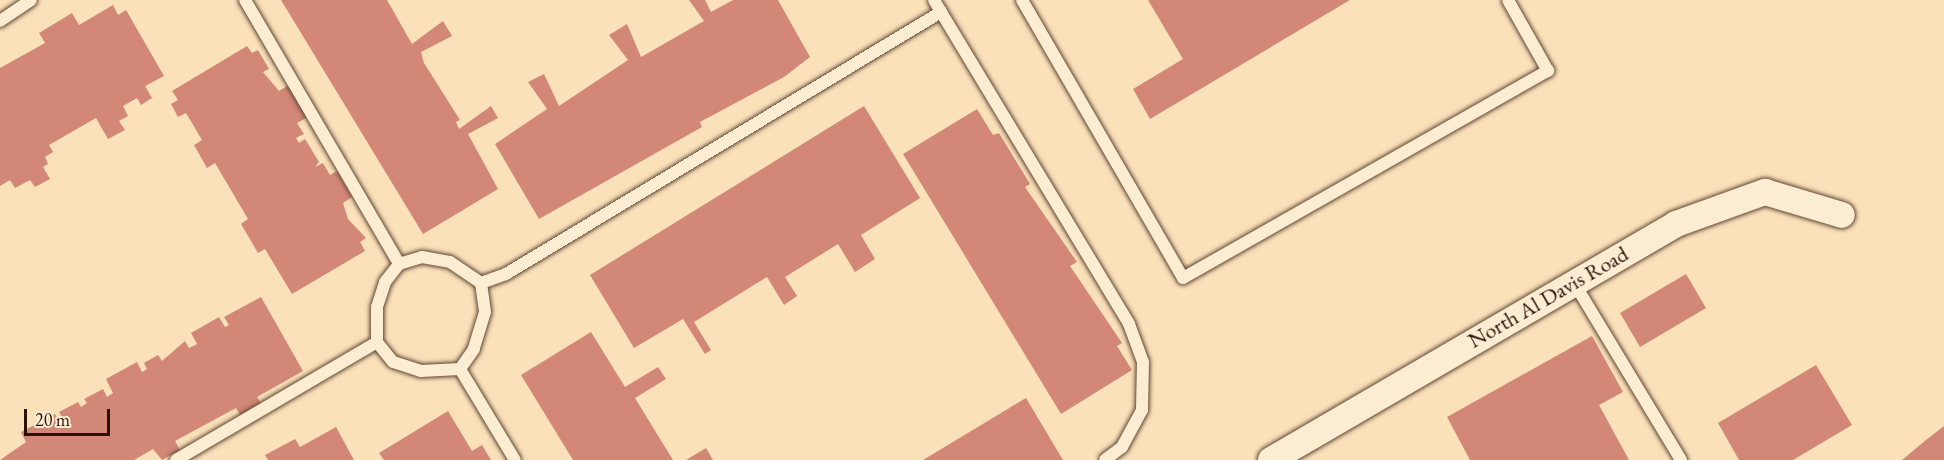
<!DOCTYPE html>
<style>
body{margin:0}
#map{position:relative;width:1944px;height:460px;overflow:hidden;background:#fbe1b9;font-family:"EB Garamond",serif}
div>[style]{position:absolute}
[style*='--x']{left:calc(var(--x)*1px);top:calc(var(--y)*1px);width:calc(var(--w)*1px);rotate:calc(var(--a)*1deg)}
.building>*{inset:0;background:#d28777}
.roads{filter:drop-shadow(0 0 2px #5f4635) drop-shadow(0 0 2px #5f4635)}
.service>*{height:12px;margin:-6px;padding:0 6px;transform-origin:6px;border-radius:6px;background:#fcecd2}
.minor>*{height:26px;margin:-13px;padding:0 13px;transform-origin:13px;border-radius:13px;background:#fcecd2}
span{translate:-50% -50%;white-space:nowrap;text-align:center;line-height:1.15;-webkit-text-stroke:4.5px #fcecd2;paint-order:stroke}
.street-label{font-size:22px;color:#2b1209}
.scale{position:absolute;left:24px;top:409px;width:86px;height:27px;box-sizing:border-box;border:3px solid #2b1209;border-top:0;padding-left:8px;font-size:18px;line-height:21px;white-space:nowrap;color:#2b1209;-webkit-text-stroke:4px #fcecd2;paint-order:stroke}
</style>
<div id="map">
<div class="building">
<div style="clip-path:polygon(281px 0,387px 0,412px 44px,443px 21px,452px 36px,421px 52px,424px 63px,460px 120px,456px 122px,459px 129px,491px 106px,498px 118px,468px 134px,498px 189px,423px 234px)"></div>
<div style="clip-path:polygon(689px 0,705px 0,711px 12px,733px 0,778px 0,810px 57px,784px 77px,700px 122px,702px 127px,539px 219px,495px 144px,547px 109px,528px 82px,544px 74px,559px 106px,628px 60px,609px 35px,627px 24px,641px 57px,704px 21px)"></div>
<div style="clip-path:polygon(1148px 0,1350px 0,1150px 119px,1133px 89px,1183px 59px)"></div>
<div style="clip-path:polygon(113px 5px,118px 15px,126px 10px,164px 76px,145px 86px,152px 98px,141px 105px,137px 98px,123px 106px,128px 116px,119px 121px,125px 130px,108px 139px,96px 118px,49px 145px,53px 152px,45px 157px,48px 164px,43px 167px,50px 179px,35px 187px,30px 180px,15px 188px,10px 180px,0 186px,0 68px,45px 43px,39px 33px,72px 13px,79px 25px)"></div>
<div style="clip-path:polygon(247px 46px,252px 53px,258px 50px,269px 69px,263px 72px,279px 91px,289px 85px,308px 117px,297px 123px,304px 134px,296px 138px,299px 143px,305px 139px,319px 162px,315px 167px,323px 163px,330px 175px,337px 171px,352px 197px,343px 203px,348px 219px,366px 238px,360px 242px,365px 251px,292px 294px,265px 249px,258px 253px,241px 224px,248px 219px,215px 163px,207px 168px,194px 145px,202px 140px,186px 113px,178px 117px,171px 104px,178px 100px,172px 91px)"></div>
<div style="clip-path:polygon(864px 106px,920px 198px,861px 235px,875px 259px,855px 272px,838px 244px,785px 277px,797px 296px,784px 305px,767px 277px,694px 322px,711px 350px,705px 354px,683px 319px,634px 348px,590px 275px)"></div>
<div style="clip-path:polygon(977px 109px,993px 135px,999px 133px,1030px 184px,1025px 187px,1077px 262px,1070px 266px,1122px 343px,1117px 346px,1132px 370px,1061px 414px,903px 154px)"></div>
<div style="clip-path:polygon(1686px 274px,1706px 308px,1640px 347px,1620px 313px)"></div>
<div style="clip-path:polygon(261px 297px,303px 371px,257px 397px,261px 403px,240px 415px,236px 408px,175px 441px,180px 450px,162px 460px,153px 449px,134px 460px,0 460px,26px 442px,21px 432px,55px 414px,59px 421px,63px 419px,59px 412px,78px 402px,81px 407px,87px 403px,84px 399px,103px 389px,107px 397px,113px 393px,106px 379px,137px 362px,142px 372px,147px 369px,144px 363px,158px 355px,162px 361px,185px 341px,189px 348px,197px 344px,191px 333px,219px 317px,225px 327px,229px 325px,224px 317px)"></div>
<div style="clip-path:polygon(591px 332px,625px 387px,658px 367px,666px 379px,635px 398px,673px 460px,573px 460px,521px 375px)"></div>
<div style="clip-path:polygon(1592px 336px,1623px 392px,1599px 405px,1629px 460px,1470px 460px,1447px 417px)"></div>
<div style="clip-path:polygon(1816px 365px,1852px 425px,1793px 460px,1739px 460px,1718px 423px)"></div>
<div style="clip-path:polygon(1026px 398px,1063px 460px,923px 460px)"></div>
<div style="clip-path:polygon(448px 411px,472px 451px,482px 445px,491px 460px,384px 460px,379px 453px)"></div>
<div style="clip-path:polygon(1944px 426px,1944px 460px,1902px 460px,1926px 440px)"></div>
<div style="clip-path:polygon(336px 427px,354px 460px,268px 460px,265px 455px,295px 439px,300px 447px)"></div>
<div style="clip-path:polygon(706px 448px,713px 460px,686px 460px)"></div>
</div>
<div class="roads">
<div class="service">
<div style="--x:245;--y:0;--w:306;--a:59.7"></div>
<div style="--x:934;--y:0;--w:14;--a:60"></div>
<div style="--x:1022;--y:0;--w:321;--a:59.9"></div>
<div style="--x:1183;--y:278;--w:420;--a:-29.6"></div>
<div style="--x:1548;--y:71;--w:81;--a:-119.4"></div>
<div style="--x:0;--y:21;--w:37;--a:-34"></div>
<div style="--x:422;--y:257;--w:28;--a:10"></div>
<div style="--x:450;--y:262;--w:37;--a:34"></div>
<div style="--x:481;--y:283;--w:29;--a:82"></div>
<div style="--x:485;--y:312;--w:39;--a:107"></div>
<div style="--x:474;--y:349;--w:24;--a:125"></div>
<div style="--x:460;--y:369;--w:39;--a:177"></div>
<div style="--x:421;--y:371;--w:29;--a:-162"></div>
<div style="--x:393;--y:362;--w:26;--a:-129"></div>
<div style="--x:377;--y:342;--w:35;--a:-90"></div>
<div style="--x:377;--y:307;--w:26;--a:-72"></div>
<div style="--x:385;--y:282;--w:23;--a:-52"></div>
<div style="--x:399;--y:264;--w:24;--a:-17"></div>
<div style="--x:1573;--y:281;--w:209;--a:58.9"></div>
<div style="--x:481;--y:283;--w:27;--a:-20"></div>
<div style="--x:506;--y:274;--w:508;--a:-31.06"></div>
<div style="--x:941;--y:12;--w:364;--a:58.9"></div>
<div style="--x:1129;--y:324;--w:40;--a:69.8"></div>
<div style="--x:1143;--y:362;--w:48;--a:91.2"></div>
<div style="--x:1142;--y:410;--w:42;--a:118.4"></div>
<div style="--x:1122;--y:447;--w:21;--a:143"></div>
<div style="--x:460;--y:369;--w:106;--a:58.9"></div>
<div style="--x:176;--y:460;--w:233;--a:-30.4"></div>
</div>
<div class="minor">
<div style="--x:1271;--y:460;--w:469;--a:-30.2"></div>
<div style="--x:1676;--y:224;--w:95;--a:-19.8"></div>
<div style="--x:1765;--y:192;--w:80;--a:16.6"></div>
</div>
</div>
<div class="street-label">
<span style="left:1548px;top:297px;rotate:-30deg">North Al Davis Road</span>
</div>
<div class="scale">20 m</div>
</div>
